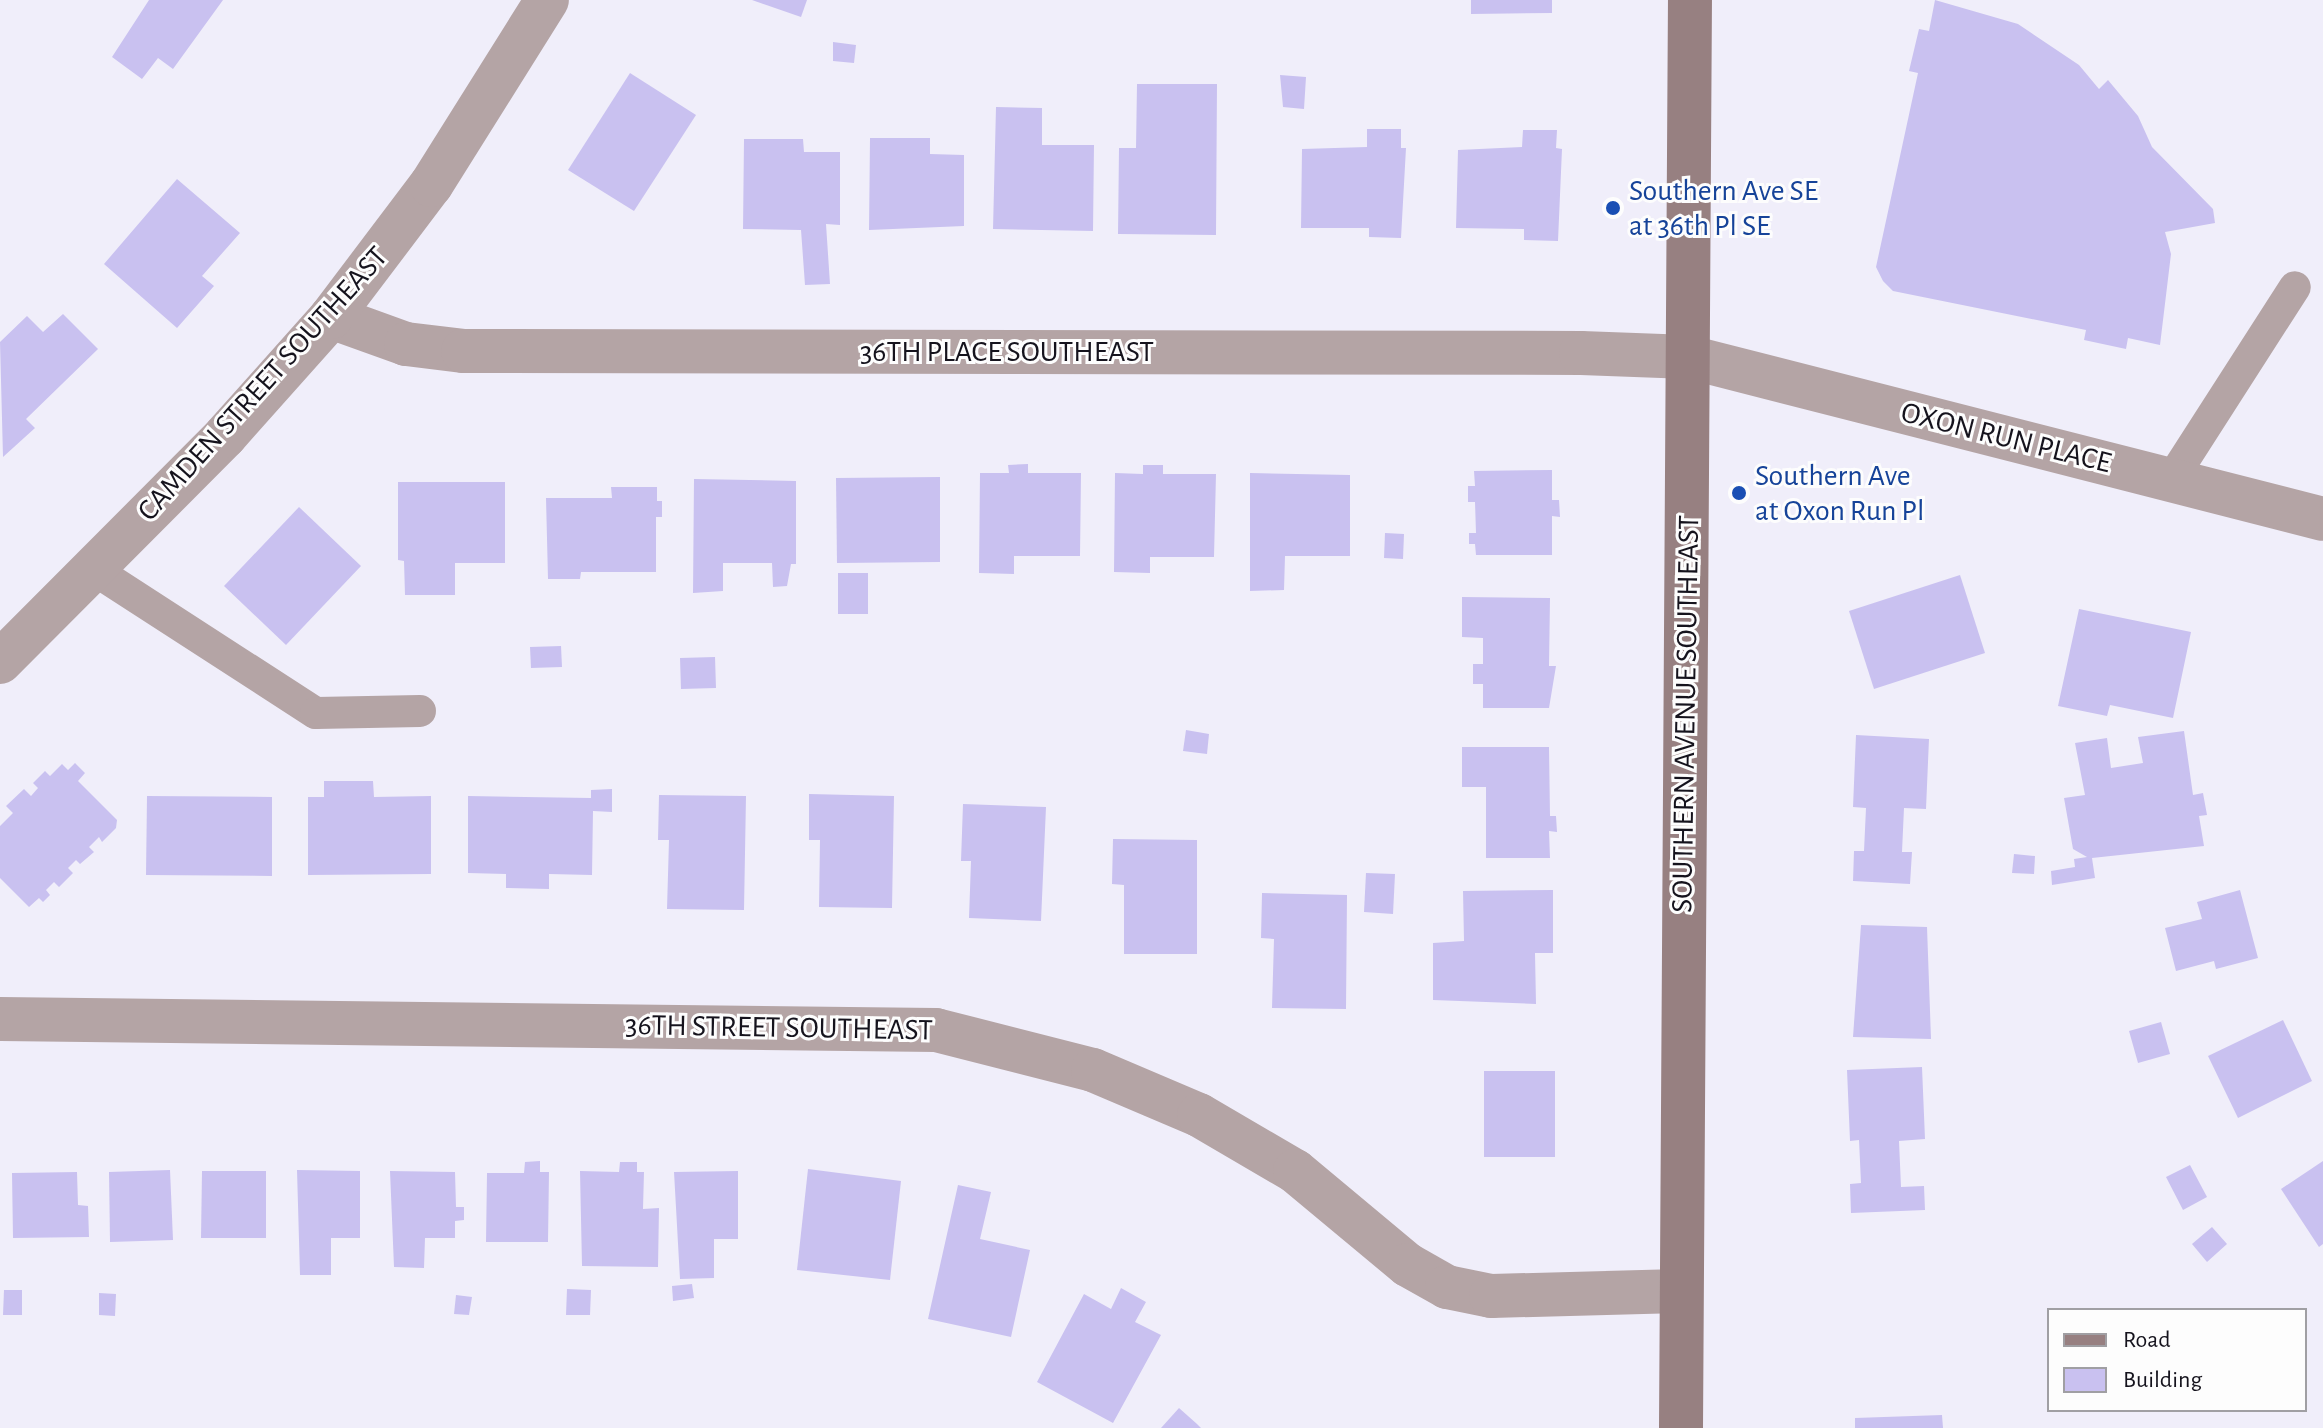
<!DOCTYPE html>
<style>
body{margin:0}
#map{position:relative;width:2323px;height:1428px;overflow:hidden;background:#f0eefa;font-family:"Alegreya Sans",sans-serif}
div>[style]{position:absolute}
[style*='--x']{left:calc(var(--x)*1px);top:calc(var(--y)*1px);width:calc(var(--w)*1px);rotate:calc(var(--a)*1deg)}
.building>*{inset:0;background:#c9c1f0}
.lane>*{height:32px;margin:-16px;padding:0 16px;transform-origin:16px;border-radius:16px;background:#b4a4a5}
.street>*{height:44px;margin:-22px;padding:0 22px;transform-origin:22px;border-radius:22px;background:#b4a4a5}
.secondary>*{height:44px;margin:-22px;padding:0 22px;transform-origin:22px;border-radius:22px;background:#978081}
.dots>*{width:22px;height:22px;translate:-50% -50%;box-sizing:border-box;border:4px solid #fdfdfd;border-radius:50%}
span{translate:-50% -50%;white-space:nowrap;text-align:center;line-height:1.15;-webkit-text-stroke:6px #fdfdfd;paint-order:stroke}
.transit-label{font-size:30px;color:#164399}
.left{translate:0 -50%;text-align:left}
.street-label{font-size:30px;color:#15131d}
.legend{position:absolute;left:2047px;top:1308px;width:260px;height:104px;box-sizing:border-box;background:#fdfdfd;border:2px solid #a09fa3;margin:0;padding:10px 14px;list-style:none;font-size:24px;color:#15131d}
.legend li{display:flex;align-items:center;gap:16px;height:40px}
.legend b{width:40px;border:2px solid #a09fa3}
</style>
<div id="map">
<div class="building">
<div style="clip-path:polygon(149px 0,223px 0,173px 69px,158px 58px,142px 79px,112px 57px)"></div>
<div style="clip-path:polygon(752px 0,807px 0,801px 17px)"></div>
<div style="clip-path:polygon(1471px 0,1552px 0,1552px 13px,1471px 14px)"></div>
<div style="clip-path:polygon(1935px 0,2018px 24px,2079px 65px,2099px 89px,2108px 80px,2138px 116px,2152px 147px,2213px 209px,2215px 223px,2165px 232px,2171px 254px,2160px 345px,2128px 338px,2126px 349px,2084px 340px,2086px 330px,1893px 291px,1883px 281px,1876px 267px,1918px 73px,1909px 71px,1919px 29px,1929px 31px)"></div>
<div style="clip-path:polygon(833px 42px,856px 45px,854px 63px,833px 61px)"></div>
<div style="clip-path:polygon(630px 73px,696px 115px,634px 211px,568px 170px)"></div>
<div style="clip-path:polygon(1280px 75px,1306px 77px,1304px 109px,1283px 107px)"></div>
<div style="clip-path:polygon(1137px 84px,1217px 84px,1216px 235px,1118px 234px,1119px 148px,1136px 148px)"></div>
<div style="clip-path:polygon(996px 107px,1042px 108px,1042px 145px,1094px 145px,1093px 231px,993px 229px)"></div>
<div style="clip-path:polygon(1367px 129px,1401px 129px,1401px 148px,1406px 148px,1401px 238px,1369px 237px,1369px 228px,1301px 228px,1302px 149px,1367px 147px)"></div>
<div style="clip-path:polygon(1523px 130px,1557px 130px,1556px 148px,1562px 149px,1558px 241px,1524px 240px,1524px 229px,1456px 228px,1458px 150px,1522px 147px)"></div>
<div style="clip-path:polygon(870px 138px,930px 138px,930px 154px,964px 155px,964px 226px,869px 230px)"></div>
<div style="clip-path:polygon(744px 139px,803px 139px,804px 152px,840px 152px,840px 225px,826px 224px,830px 284px,805px 285px,801px 230px,743px 229px)"></div>
<div style="clip-path:polygon(177px 179px,240px 233px,202px 276px,214px 286px,177px 328px,104px 264px)"></div>
<div style="clip-path:polygon(63px 314px,98px 349px,26px 419px,35px 428px,3px 457px,0 342px,27px 316px,43px 332px)"></div>
<div style="clip-path:polygon(1028px 464px,1028px 473px,1081px 473px,1080px 556px,1014px 556px,1014px 574px,979px 573px,980px 473px,1009px 473px,1008px 465px)"></div>
<div style="clip-path:polygon(1143px 465px,1163px 465px,1163px 474px,1216px 474px,1214px 557px,1150px 557px,1150px 573px,1114px 572px,1115px 473px,1143px 474px)"></div>
<div style="clip-path:polygon(1552px 470px,1552px 500px,1559px 500px,1560px 517px,1552px 516px,1552px 555px,1476px 555px,1475px 544px,1469px 544px,1469px 533px,1476px 533px,1475px 502px,1468px 502px,1468px 486px,1475px 486px,1474px 471px)"></div>
<div style="clip-path:polygon(1250px 473px,1350px 475px,1350px 556px,1285px 556px,1284px 590px,1250px 591px)"></div>
<div style="clip-path:polygon(940px 477px,940px 562px,837px 563px,836px 478px)"></div>
<div style="clip-path:polygon(694px 479px,796px 481px,796px 564px,791px 564px,787px 586px,773px 587px,772px 563px,723px 563px,723px 591px,693px 593px)"></div>
<div style="clip-path:polygon(398px 482px,505px 482px,505px 563px,455px 563px,455px 595px,405px 595px,404px 561px,398px 560px)"></div>
<div style="clip-path:polygon(611px 487px,657px 487px,657px 501px,662px 501px,662px 517px,656px 517px,656px 572px,581px 572px,580px 579px,548px 579px,546px 498px,612px 498px)"></div>
<div style="clip-path:polygon(299px 507px,361px 566px,286px 645px,224px 586px)"></div>
<div style="clip-path:polygon(1385px 533px,1404px 534px,1403px 559px,1384px 558px)"></div>
<div style="clip-path:polygon(838px 573px,868px 573px,868px 614px,838px 614px)"></div>
<div style="clip-path:polygon(1960px 575px,1985px 653px,1874px 689px,1849px 611px)"></div>
<div style="clip-path:polygon(1462px 597px,1550px 598px,1549px 666px,1556px 666px,1549px 708px,1483px 708px,1483px 684px,1473px 684px,1473px 664px,1483px 664px,1483px 638px,1462px 637px)"></div>
<div style="clip-path:polygon(2079px 609px,2191px 632px,2173px 718px,2110px 705px,2107px 716px,2058px 706px)"></div>
<div style="clip-path:polygon(561px 646px,562px 667px,531px 668px,530px 647px)"></div>
<div style="clip-path:polygon(715px 657px,716px 688px,681px 689px,680px 658px)"></div>
<div style="clip-path:polygon(1186px 730px,1209px 734px,1207px 754px,1183px 751px)"></div>
<div style="clip-path:polygon(2184px 731px,2193px 795px,2203px 793px,2207px 815px,2199px 816px,2204px 846px,2092px 858px,2095px 878px,2052px 885px,2051px 871px,2075px 867px,2074px 859px,2087px 857px,2073px 849px,2064px 798px,2085px 795px,2075px 743px,2107px 738px,2111px 768px,2143px 763px,2138px 737px)"></div>
<div style="clip-path:polygon(1856px 735px,1929px 739px,1926px 809px,1904px 808px,1902px 852px,1912px 852px,1910px 884px,1853px 881px,1854px 851px,1864px 851px,1866px 808px,1853px 807px)"></div>
<div style="clip-path:polygon(1462px 747px,1549px 747px,1550px 816px,1556px 816px,1557px 832px,1549px 831px,1550px 858px,1486px 858px,1486px 787px,1462px 787px)"></div>
<div style="clip-path:polygon(75px 763px,85px 773px,78px 781px,117px 820px,116px 828px,102px 842px,99px 837px,89px 847px,94px 852px,80px 864px,76px 860px,68px 868px,73px 873px,59px 887px,54px 882px,46px 890px,50px 895px,43px 902px,39px 898px,29px 907px,0 878px,0 826px,13px 813px,6px 806px,24px 789px,31px 796px,38px 788px,33px 783px,45px 771px,50px 776px,62px 764px,68px 770px)"></div>
<div style="clip-path:polygon(324px 781px,373px 781px,374px 797px,431px 796px,431px 874px,308px 875px,308px 797px,324px 797px)"></div>
<div style="clip-path:polygon(612px 789px,612px 812px,593px 811px,592px 875px,549px 874px,549px 889px,506px 888px,506px 874px,468px 873px,468px 796px,591px 798px,591px 790px)"></div>
<div style="clip-path:polygon(809px 794px,894px 796px,892px 908px,819px 907px,820px 840px,809px 840px)"></div>
<div style="clip-path:polygon(659px 795px,746px 796px,744px 910px,667px 909px,669px 840px,658px 840px)"></div>
<div style="clip-path:polygon(147px 796px,272px 797px,272px 876px,146px 875px)"></div>
<div style="clip-path:polygon(963px 804px,1046px 807px,1041px 921px,969px 918px,971px 861px,961px 861px)"></div>
<div style="clip-path:polygon(1113px 839px,1197px 840px,1197px 954px,1124px 954px,1124px 885px,1112px 884px)"></div>
<div style="clip-path:polygon(2014px 854px,2035px 856px,2034px 874px,2012px 873px)"></div>
<div style="clip-path:polygon(1366px 873px,1395px 874px,1393px 914px,1364px 912px)"></div>
<div style="clip-path:polygon(1553px 890px,1553px 953px,1535px 953px,1536px 1004px,1433px 1000px,1433px 943px,1464px 941px,1463px 891px)"></div>
<div style="clip-path:polygon(2240px 890px,2258px 958px,2216px 969px,2214px 961px,2176px 971px,2165px 928px,2202px 919px,2197px 902px)"></div>
<div style="clip-path:polygon(1262px 893px,1347px 895px,1346px 1009px,1272px 1008px,1274px 939px,1261px 938px)"></div>
<div style="clip-path:polygon(1861px 925px,1927px 927px,1931px 1039px,1853px 1037px)"></div>
<div style="clip-path:polygon(2283px 1020px,2312px 1081px,2238px 1118px,2208px 1056px)"></div>
<div style="clip-path:polygon(2161px 1022px,2170px 1054px,2138px 1063px,2129px 1031px)"></div>
<div style="clip-path:polygon(1922px 1067px,1925px 1139px,1899px 1141px,1901px 1187px,1924px 1186px,1925px 1210px,1851px 1213px,1850px 1184px,1861px 1183px,1859px 1140px,1850px 1141px,1847px 1070px)"></div>
<div style="clip-path:polygon(1484px 1071px,1555px 1071px,1555px 1157px,1484px 1157px)"></div>
<div style="clip-path:polygon(540px 1161px,540px 1172px,549px 1172px,548px 1242px,486px 1242px,487px 1173px,524px 1173px,525px 1162px)"></div>
<div style="clip-path:polygon(2323px 1161px,2323px 1244px,2319px 1247px,2281px 1189px)"></div>
<div style="clip-path:polygon(620px 1162px,637px 1162px,637px 1172px,644px 1172px,643px 1209px,659px 1208px,658px 1267px,582px 1266px,580px 1171px,619px 1172px)"></div>
<div style="clip-path:polygon(2190px 1165px,2207px 1197px,2183px 1210px,2166px 1177px)"></div>
<div style="clip-path:polygon(808px 1169px,901px 1181px,890px 1280px,797px 1270px)"></div>
<div style="clip-path:polygon(170px 1170px,173px 1240px,110px 1242px,109px 1172px)"></div>
<div style="clip-path:polygon(297px 1170px,360px 1171px,360px 1238px,331px 1238px,331px 1275px,300px 1275px)"></div>
<div style="clip-path:polygon(202px 1171px,266px 1171px,266px 1238px,201px 1238px)"></div>
<div style="clip-path:polygon(390px 1171px,455px 1172px,456px 1207px,464px 1207px,464px 1220px,455px 1221px,455px 1238px,425px 1238px,424px 1268px,394px 1267px)"></div>
<div style="clip-path:polygon(738px 1171px,738px 1239px,714px 1239px,714px 1278px,680px 1279px,674px 1172px)"></div>
<div style="clip-path:polygon(77px 1172px,78px 1205px,88px 1206px,89px 1237px,13px 1238px,12px 1173px)"></div>
<div style="clip-path:polygon(958px 1185px,991px 1192px,980px 1239px,1030px 1250px,1011px 1337px,928px 1319px)"></div>
<div style="clip-path:polygon(2212px 1227px,2227px 1244px,2207px 1262px,2192px 1244px)"></div>
<div style="clip-path:polygon(692px 1284px,694px 1298px,673px 1301px,672px 1286px)"></div>
<div style="clip-path:polygon(1121px 1288px,1146px 1302px,1135px 1322px,1161px 1335px,1113px 1423px,1037px 1382px,1084px 1294px,1111px 1309px)"></div>
<div style="clip-path:polygon(567px 1289px,591px 1290px,590px 1315px,566px 1315px)"></div>
<div style="clip-path:polygon(4px 1290px,22px 1290px,22px 1315px,3px 1315px)"></div>
<div style="clip-path:polygon(99px 1293px,116px 1294px,115px 1316px,99px 1315px)"></div>
<div style="clip-path:polygon(456px 1295px,472px 1297px,469px 1315px,454px 1314px)"></div>
<div style="clip-path:polygon(1179px 1408px,1197px 1424px,1201px 1428px,1161px 1428px)"></div>
<div style="clip-path:polygon(1942px 1415px,1943px 1428px,1855px 1428px,1855px 1418px)"></div>
</div>
<div class="lane">
<div style="--x:2171;--y:480;--w:229;--a:-57.3"></div>
<div style="--x:93;--y:569;--w:265;--a:32.9"></div>
<div style="--x:316;--y:713;--w:104;--a:-1.1"></div>
</div>
<div class="street">
<div style="--x:331;--y:317;--w:80;--a:19.8"></div>
<div style="--x:406;--y:344;--w:57;--a:7"></div>
<div style="--x:463;--y:351;--w:1118;--a:0.1"></div>
<div style="--x:1581;--y:353;--w:108;--a:2.1"></div>
<div style="--x:1689;--y:357;--w:654;--a:14.33"></div>
<div style="--x:0;--y:662;--w:319;--a:-45.1"></div>
<div style="--x:225;--y:436;--w:159;--a:-48.3"></div>
<div style="--x:331;--y:317;--w:166;--a:-52.9"></div>
<div style="--x:431;--y:185;--w:218;--a:-57.9"></div>
<div style="--x:0;--y:1019;--w:936;--a:0.67"></div>
<div style="--x:936;--y:1030;--w:162;--a:14.3"></div>
<div style="--x:1093;--y:1070;--w:115;--a:23"></div>
<div style="--x:1199;--y:1115;--w:111;--a:30.3"></div>
<div style="--x:1295;--y:1171;--w:147;--a:39.8"></div>
<div style="--x:1408;--y:1265;--w:45;--a:29.4"></div>
<div style="--x:1447;--y:1287;--w:45;--a:11.6"></div>
<div style="--x:1491;--y:1296;--w:189;--a:-1.5"></div>
</div>
<div class="secondary">
<div style="--x:1681;--y:1428;--w:1428;--a:-89.64"></div>
</div>
<div class="dots">
<div style="left:1613px;top:208px;background:#1a4fb4"></div>
<div style="left:1739px;top:493px;background:#1a4fb4"></div>
</div>
<div class="transit-label">
<span class="left" style="left:1629px;top:208px">Southern Ave SE<br>at 36th Pl SE</span>
<span class="left" style="left:1755px;top:493px">Southern Ave<br>at Oxon Run Pl</span>
</div>
<div class="street-label">
<span style="left:1007px;top:352px">36TH PLACE SOUTHEAST</span>
<span style="left:263px;top:384px;rotate:-48deg">CAMDEN STREET SOUTHEAST</span>
<span style="left:2006px;top:438px;rotate:14deg">OXON RUN PLACE</span>
<span style="left:1686px;top:714px;rotate:-89deg">SOUTHERN AVENUE SOUTHEAST</span>
<span style="left:779px;top:1028px;rotate:1deg">36TH STREET SOUTHEAST</span>
</div>
<ul class="legend">
<li><b style="height:10px;background:#978081"></b>Road</li>
<li><b style="height:22px;background:#c9c1f0"></b>Building</li>
</ul>
</div>
